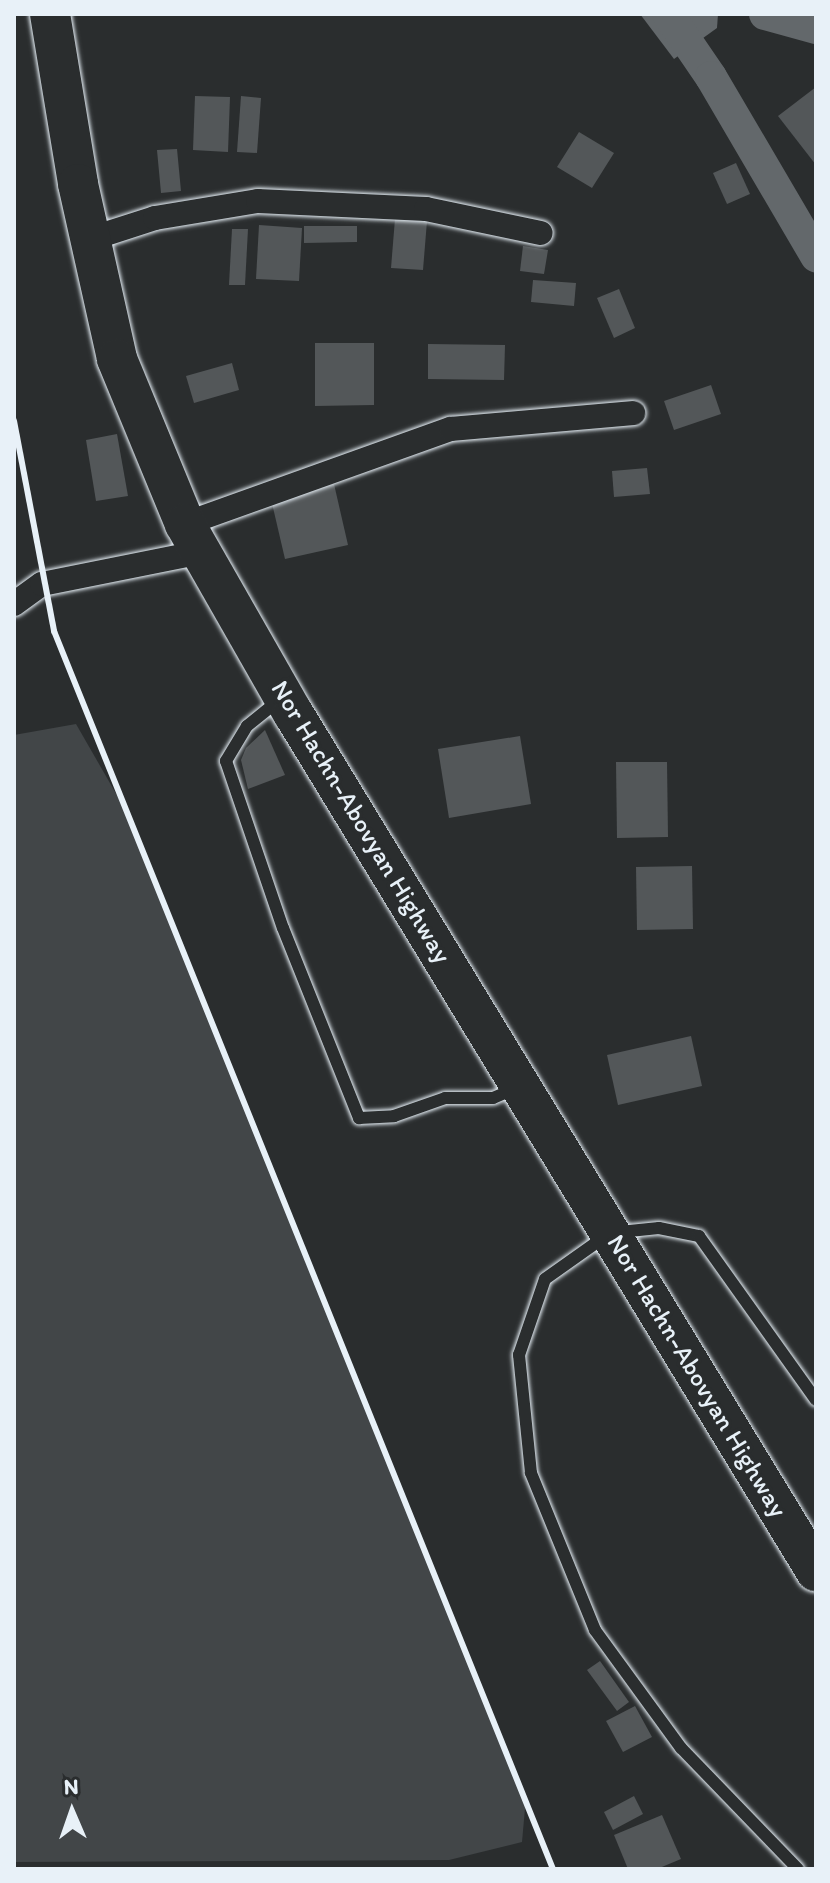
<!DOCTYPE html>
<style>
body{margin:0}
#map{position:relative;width:830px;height:1883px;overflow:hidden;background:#2a2d2e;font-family:Itim,sans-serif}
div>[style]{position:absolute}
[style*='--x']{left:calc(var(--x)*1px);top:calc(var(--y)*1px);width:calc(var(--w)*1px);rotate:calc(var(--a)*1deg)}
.green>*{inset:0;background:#424648}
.water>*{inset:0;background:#63686b}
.canal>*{height:32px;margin:-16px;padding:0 16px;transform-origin:16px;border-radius:16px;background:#63686b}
.building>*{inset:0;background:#535759}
.roads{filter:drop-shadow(0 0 2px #e8f1f8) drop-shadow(0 0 2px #e8f1f8)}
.lane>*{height:12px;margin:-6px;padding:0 6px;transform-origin:6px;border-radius:6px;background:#2a2d2e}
.street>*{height:24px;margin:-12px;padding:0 12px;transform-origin:12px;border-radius:12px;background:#2a2d2e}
.primary>*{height:40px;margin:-20px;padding:0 20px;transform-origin:20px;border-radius:20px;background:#2a2d2e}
.rail>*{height:6px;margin:-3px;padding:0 3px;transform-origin:3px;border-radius:3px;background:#e8f1f8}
span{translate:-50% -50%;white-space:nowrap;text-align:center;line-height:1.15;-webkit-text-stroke:7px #2a2d2e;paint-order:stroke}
.street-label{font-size:26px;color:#e8f1f8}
.frame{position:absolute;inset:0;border:16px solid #e8f1f8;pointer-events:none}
.north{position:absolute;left:32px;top:1771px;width:80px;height:80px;-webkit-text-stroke:6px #2a2d2e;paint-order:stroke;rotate:358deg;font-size:22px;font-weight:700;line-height:32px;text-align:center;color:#e8f1f8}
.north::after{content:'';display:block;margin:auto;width:28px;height:36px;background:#e8f1f8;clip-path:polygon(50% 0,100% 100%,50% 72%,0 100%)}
</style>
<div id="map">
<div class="green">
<div style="clip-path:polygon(76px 724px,126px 811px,526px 1797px,522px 1842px,449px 1860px,14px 1862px,14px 735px)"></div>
</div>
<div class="water">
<div style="clip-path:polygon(640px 14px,718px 14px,717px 28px,674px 59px)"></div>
</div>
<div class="canal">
<div style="--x:668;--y:14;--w:76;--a:55.7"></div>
<div style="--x:711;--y:77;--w:208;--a:59.6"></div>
<div style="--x:765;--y:14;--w:53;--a:15.4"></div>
</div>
<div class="building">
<div style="clip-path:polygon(816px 87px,816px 165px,778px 116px)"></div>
<div style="clip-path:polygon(195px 96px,230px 97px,228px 152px,193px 150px)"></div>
<div style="clip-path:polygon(241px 96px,261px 98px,257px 153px,237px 152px)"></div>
<div style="clip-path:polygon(579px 132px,614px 153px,592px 188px,557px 167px)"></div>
<div style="clip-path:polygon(177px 149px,181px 191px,161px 193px,157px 150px)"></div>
<div style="clip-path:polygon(736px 163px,750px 194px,727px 204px,713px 173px)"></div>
<div style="clip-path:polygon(395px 219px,427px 221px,423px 270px,391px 268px)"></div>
<div style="clip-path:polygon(259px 225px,302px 228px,299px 281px,256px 279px)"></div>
<div style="clip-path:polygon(304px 226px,357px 226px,357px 242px,304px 243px)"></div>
<div style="clip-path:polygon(232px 229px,248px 229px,245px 285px,229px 285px)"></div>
<div style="clip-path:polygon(523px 246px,548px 250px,544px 274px,520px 271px)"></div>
<div style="clip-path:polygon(533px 280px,576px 283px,574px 306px,531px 302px)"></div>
<div style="clip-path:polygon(619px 289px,635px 328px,614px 338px,597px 298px)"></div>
<div style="clip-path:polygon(315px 343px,374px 343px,374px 405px,315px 406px)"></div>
<div style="clip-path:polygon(428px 344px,505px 345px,504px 380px,428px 379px)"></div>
<div style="clip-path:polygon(232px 363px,239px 390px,194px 403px,186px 376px)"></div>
<div style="clip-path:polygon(711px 385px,721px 414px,674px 430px,664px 401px)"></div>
<div style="clip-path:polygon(117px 434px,128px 496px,96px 501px,86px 440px)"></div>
<div style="clip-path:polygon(647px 468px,650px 494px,614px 497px,612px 471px)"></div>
<div style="clip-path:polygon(334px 484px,348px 545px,285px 559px,271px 499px)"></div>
<div style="clip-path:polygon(265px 730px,285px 775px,248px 789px,241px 760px,246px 748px)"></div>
<div style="clip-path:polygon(520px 736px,531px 804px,449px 818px,438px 749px)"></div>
<div style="clip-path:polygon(616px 762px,667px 762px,668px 837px,617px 838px)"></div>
<div style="clip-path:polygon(692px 866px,693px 929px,637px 930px,636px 867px)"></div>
<div style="clip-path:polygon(691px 1036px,702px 1086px,618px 1105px,607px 1055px)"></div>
<div style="clip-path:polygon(600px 1661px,629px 1702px,617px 1711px,587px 1670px)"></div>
<div style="clip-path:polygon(635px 1706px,652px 1737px,623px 1752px,606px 1721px)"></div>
<div style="clip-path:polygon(634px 1796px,643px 1814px,613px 1830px,604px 1812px)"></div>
<div style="clip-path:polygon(662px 1815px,681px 1859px,657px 1869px,628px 1869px,614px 1835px)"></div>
</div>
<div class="roads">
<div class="lane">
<div style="--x:278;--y:701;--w:40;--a:141"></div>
<div style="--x:247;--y:726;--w:41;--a:121"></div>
<div style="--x:226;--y:761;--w:176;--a:71.2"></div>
<div style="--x:283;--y:928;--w:205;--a:68.2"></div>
<div style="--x:359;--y:1118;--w:35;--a:-3"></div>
<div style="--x:394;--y:1116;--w:54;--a:-19.4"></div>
<div style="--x:445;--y:1098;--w:48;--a:0"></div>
<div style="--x:493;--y:1098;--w:26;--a:-23"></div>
<div style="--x:798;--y:1869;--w:168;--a:-134"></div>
<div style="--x:681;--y:1748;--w:146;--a:-126.1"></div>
<div style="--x:595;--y:1630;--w:170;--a:-112.2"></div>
<div style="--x:531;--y:1473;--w:119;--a:-95.8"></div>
<div style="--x:519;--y:1355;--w:80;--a:-71.1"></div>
<div style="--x:545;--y:1279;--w:80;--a:-35.3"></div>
<div style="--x:610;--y:1233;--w:49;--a:-5.8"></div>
<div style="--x:659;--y:1228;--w:41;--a:11.3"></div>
<div style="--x:699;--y:1236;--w:201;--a:54.5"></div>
</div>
<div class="street">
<div style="--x:90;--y:239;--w:68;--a:-17.9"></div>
<div style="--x:155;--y:218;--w:104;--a:-9.4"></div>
<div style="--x:258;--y:201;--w:168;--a:2.7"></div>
<div style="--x:426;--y:209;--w:117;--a:11.8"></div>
<div style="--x:185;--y:524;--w:282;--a:-19.7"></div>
<div style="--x:451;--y:429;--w:183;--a:-5"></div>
<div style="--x:14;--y:604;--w:34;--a:-36"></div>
<div style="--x:42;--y:584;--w:163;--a:-11.3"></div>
</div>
<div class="primary">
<div style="--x:50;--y:14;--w:172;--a:80.6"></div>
<div style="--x:78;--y:184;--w:179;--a:77.4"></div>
<div style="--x:117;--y:359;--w:178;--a:67.6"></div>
<div style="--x:185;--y:524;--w:218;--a:60.3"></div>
<div style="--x:293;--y:713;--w:1005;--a:58.64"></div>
</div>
</div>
<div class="rail">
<div style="--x:14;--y:421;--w:214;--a:79.2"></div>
<div style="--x:54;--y:631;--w:1335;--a:68.05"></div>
</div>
<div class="street-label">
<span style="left:361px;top:822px;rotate:59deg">Nor Hachn-Abovyan Highway</span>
<span style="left:697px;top:1376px;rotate:59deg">Nor Hachn-Abovyan Highway</span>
</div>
<div class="frame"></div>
<div class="north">N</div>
</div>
